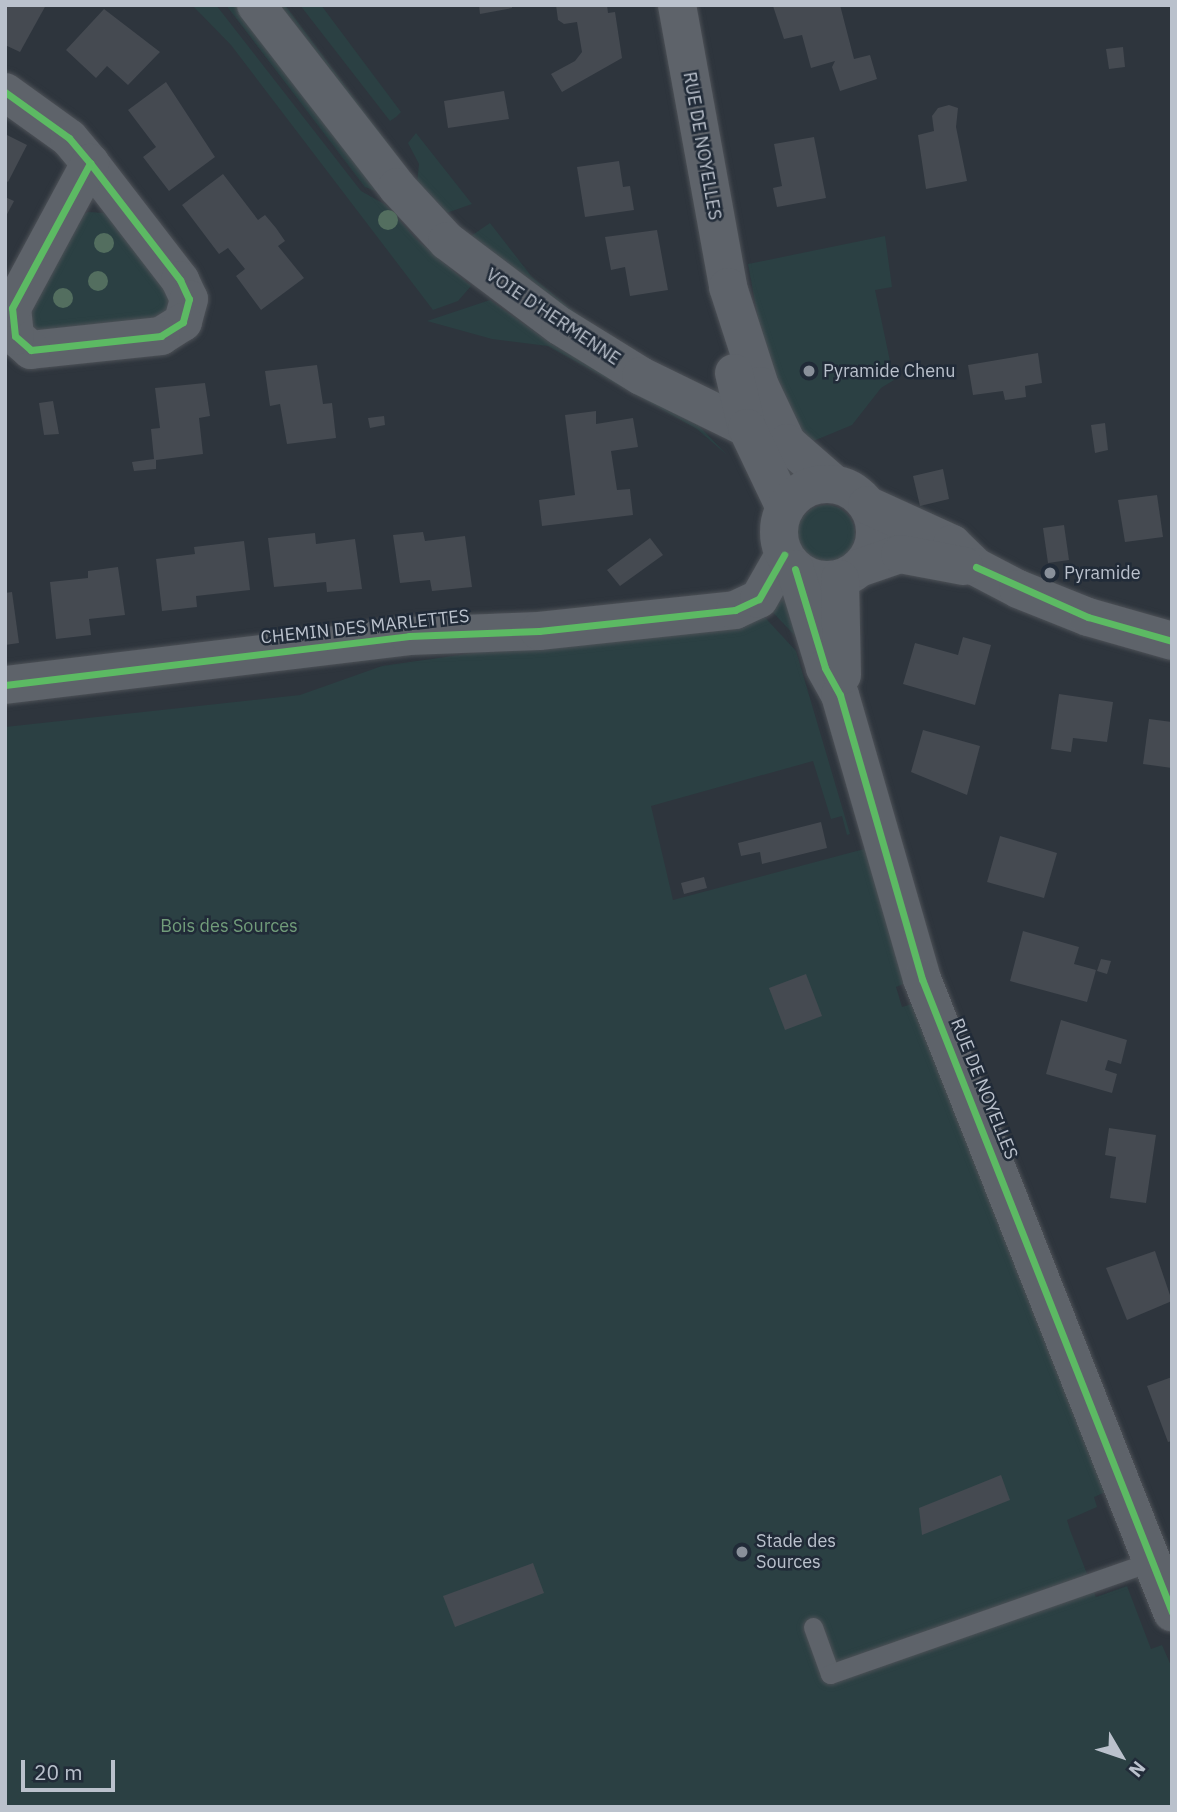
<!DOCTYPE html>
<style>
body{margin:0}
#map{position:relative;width:1177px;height:1812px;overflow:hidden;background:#2e353d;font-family:"IBM Plex Sans",sans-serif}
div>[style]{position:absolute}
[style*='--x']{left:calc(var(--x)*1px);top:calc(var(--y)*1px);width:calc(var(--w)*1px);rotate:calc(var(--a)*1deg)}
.green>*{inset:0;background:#2b4043}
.round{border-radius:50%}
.building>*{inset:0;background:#454a51}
.roads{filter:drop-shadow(0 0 2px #4d5157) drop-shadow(0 0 2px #4d5157)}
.service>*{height:19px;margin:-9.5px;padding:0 9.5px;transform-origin:9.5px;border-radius:9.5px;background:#5e636a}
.minor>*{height:38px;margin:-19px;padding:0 19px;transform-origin:19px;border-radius:19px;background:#5e636a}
.tertiary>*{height:38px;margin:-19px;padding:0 19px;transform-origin:19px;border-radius:19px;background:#5e636a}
.tertiary>.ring{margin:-19px;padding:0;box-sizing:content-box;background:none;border:38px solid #5e636a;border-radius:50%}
.cycleway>*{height:7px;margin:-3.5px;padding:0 3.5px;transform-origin:3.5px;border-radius:3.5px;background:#5cba63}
.trees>*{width:20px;height:20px;margin:-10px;border-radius:50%;background:#536e5f}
.dots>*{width:19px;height:19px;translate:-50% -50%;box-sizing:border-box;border:4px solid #212b38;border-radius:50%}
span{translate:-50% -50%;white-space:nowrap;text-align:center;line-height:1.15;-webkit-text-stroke:5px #212b38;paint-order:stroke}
.street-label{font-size:18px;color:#bac1cc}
.poi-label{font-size:18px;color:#bac1cc}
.left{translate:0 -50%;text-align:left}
.park-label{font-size:18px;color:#719c7a}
.frame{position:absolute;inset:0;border:7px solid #bac1cc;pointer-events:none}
.north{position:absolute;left:1086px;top:1721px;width:70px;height:70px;-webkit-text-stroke:5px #212b38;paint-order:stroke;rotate:129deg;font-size:19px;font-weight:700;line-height:28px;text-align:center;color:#bac1cc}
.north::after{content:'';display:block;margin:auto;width:24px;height:32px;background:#bac1cc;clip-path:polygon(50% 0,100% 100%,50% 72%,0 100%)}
.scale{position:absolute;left:21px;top:1760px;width:94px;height:32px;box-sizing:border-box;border:4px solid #bac1cc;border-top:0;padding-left:9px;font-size:21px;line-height:24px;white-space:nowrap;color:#bac1cc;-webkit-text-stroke:5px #212b38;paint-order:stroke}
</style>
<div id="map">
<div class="green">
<div style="clip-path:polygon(192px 5px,216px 5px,361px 191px,386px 205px,415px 238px,471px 286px,458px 301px,433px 310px,231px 45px)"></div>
<div style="clip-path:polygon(226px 5px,240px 5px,380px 193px,365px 187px)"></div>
<div style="clip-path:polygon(271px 5px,285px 5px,408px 170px)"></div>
<div style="clip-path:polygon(300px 5px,321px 5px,401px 112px,396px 117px,390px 121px)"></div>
<div style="clip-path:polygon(416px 133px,472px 204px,438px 216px,417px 183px,419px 164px,408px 143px)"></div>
<div style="clip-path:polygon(88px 212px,105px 213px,169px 287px,168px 316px,45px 335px,32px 327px,28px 308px,82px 215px)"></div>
<div style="clip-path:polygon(490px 223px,532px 277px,581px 317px,595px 336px,471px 236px)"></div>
<div style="clip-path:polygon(885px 236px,892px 287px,875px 290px,894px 380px,881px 388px,852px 425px,811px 442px,793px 420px,762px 340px,748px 264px)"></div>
<div style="clip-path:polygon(490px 300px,552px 344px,699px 426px,727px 455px,697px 429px,548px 346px,492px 339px,427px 321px)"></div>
<div class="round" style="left:797px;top:505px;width:58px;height:58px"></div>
<div style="clip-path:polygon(781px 586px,797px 638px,766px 605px)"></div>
<div style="clip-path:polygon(760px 612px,796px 651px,850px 834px,847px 835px,842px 816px,831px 819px,813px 761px,651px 806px,673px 900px,868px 848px,908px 982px,896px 987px,902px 1007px,915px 1003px,1108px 1491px,1094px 1497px,1097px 1507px,1067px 1520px,1070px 1530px,1096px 1597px,1127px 1586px,1151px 1649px,1162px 1645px,1172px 1668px,1172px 1807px,5px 1807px,5px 727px,300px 695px,382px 666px)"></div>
</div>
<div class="building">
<div style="clip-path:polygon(5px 5px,46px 5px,20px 52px,5px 45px)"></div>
<div style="clip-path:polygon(479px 5px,512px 5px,512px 8px,480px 14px)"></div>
<div style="clip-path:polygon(556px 5px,607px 5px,608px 13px,615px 12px,622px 58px,562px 92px,551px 74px,575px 61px,582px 52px,577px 22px,564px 24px,558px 20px)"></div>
<div style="clip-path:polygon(796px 5px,840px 5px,854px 59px,870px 55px,877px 79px,840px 91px,832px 67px,835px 61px,811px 68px,802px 35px,784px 39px,773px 6px)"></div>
<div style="clip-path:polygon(104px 9px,160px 52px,128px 85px,107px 66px,96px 78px,66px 50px)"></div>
<div style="clip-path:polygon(1123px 47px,1125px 67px,1109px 69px,1106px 49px)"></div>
<div style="clip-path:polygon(166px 82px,215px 157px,169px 191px,143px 157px,156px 147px,128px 110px)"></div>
<div style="clip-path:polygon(504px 91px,509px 119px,448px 128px,444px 101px)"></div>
<div style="clip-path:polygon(949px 105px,958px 108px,956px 127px,967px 181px,926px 189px,918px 135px,934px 131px,932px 116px,938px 108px)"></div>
<div style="clip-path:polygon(5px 134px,27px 145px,8px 182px,5px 180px)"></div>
<div style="clip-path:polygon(814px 137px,826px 198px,777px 207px,773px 188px,782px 186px,774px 144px)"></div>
<div style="clip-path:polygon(619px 161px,623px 187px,630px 186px,634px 210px,585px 217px,577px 167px)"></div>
<div style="clip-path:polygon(223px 174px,258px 220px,265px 215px,276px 228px,285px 241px,278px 246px,304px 278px,261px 310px,236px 276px,245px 269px,228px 248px,219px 254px,182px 205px)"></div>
<div style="clip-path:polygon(5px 197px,14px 201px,5px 218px)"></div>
<div style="clip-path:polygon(657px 230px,668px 290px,630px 296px,625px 267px,611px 270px,605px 237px)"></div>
<div style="clip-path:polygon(1038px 353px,1042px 383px,1025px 386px,1026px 397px,1005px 400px,1003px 391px,973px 395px,968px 365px)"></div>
<div style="clip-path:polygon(802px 364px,816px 364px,816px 377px,802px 377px)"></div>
<div style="clip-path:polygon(317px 365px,323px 404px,332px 403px,336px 438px,287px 444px,280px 404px,270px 406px,265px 371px)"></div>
<div style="clip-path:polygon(205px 383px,210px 416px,199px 418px,203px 454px,156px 460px,156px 469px,134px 471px,132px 462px,154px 459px,151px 429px,160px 428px,155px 388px)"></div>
<div style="clip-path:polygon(53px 401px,59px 434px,44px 435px,39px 403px)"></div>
<div style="clip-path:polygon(596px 411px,596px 424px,633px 418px,638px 447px,611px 451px,617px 490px,630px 489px,633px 515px,542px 526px,539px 500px,575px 495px,565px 415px)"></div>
<div style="clip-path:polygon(384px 416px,385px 425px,370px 428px,368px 418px)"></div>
<div style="clip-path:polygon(1105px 423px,1108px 450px,1095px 453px,1091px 425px)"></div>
<div style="clip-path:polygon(943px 469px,949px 499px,920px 506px,913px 476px)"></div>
<div style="clip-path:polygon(1157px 495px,1163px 537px,1125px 542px,1118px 500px)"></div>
<div style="clip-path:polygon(1064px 525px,1069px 560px,1048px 563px,1043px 528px)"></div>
<div style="clip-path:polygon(423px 532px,425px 541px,465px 536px,472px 587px,432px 591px,430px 580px,400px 583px,393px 535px)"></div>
<div style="clip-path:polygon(315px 533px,316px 544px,355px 539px,362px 589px,327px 592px,326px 582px,274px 587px,268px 538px)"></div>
<div style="clip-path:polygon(650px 538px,663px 555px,620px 586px,607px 570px)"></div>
<div style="clip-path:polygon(244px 541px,250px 590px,196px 596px,197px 607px,162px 611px,156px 559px,195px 554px,194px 547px)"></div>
<div style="clip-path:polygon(118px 567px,125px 615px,89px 619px,91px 635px,56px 639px,50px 582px,88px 578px,88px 571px)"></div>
<div style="clip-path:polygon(12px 592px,19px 643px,5px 645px,5px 593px)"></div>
<div style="clip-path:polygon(963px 637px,991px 645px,975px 705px,903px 684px,915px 643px,958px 655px)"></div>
<div style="clip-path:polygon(1059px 694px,1113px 702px,1107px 742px,1073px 738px,1071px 752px,1051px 749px)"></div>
<div style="clip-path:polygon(1149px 719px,1172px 722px,1172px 768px,1143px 764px)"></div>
<div style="clip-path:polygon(923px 730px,980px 746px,967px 795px,911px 772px)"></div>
<div style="clip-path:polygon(821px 822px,827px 848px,762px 864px,760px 852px,741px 856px,738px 843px)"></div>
<div style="clip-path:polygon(1000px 836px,1057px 853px,1044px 898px,987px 882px)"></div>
<div style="clip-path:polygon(704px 877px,707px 888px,684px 894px,681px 883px)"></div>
<div style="clip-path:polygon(1023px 931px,1079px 947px,1074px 964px,1096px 970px,1087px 1002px,1010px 981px)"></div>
<div style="clip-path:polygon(1101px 959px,1111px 961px,1107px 974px,1097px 971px)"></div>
<div style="clip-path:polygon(806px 974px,822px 1016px,785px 1030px,769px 988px)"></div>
<div style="clip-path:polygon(1061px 1020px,1127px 1040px,1121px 1064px,1108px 1060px,1105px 1070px,1117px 1074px,1112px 1093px,1046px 1074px)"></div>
<div style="clip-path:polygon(1109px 1128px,1156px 1135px,1146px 1203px,1110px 1198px,1116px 1157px,1105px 1155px)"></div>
<div style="clip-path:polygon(1155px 1251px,1172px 1301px,1127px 1320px,1106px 1268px)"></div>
<div style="clip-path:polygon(1172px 1377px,1172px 1441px,1168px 1442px,1147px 1386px)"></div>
<div style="clip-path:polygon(1001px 1475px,1010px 1500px,922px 1535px,919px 1508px)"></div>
<div style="clip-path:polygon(533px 1563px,544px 1593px,455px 1627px,443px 1596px)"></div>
</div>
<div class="roads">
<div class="service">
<div style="--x:813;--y:1627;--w:50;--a:70.1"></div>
<div style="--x:830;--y:1674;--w:341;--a:-19.3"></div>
</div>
<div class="minor">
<div style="--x:256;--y:5;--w:230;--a:52.2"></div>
<div style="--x:397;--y:187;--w:74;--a:47.2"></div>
<div style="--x:447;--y:241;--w:141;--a:37"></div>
<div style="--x:560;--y:326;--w:95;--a:31.7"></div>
<div style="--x:641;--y:376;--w:118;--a:26.1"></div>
<div style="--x:5;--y:92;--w:79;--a:35.7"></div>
<div style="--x:69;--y:138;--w:33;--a:50"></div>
<div style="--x:90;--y:163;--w:148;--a:52.4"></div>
<div style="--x:180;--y:280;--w:21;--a:65"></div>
<div style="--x:189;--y:299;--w:24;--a:105"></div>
<div style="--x:183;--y:322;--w:26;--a:148"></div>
<div style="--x:161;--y:336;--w:131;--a:173.9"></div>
<div style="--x:31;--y:350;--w:21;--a:-139"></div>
<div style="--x:15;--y:336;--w:28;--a:-96"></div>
<div style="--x:12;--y:308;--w:165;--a:-61.7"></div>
<div style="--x:5;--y:685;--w:407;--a:-6.9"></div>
<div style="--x:409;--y:636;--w:130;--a:-2.2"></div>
<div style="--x:539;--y:631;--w:197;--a:-6.1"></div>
<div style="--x:735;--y:610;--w:26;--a:-25"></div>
<div style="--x:759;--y:599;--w:51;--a:-60.4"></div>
</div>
<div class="tertiary">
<div style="--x:677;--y:5;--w:287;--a:79.7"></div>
<div style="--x:728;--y:287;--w:104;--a:72.1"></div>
<div style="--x:760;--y:386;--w:63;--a:64.7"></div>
<div style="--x:787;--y:443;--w:62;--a:41.1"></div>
<div style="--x:734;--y:373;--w:57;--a:76.7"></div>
<div style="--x:747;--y:428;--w:89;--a:64.6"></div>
<div class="ring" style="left:779px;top:484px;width:58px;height:58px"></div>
<div style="--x:867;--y:505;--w:94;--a:24.6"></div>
<div style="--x:952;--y:544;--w:33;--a:44"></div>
<div style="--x:976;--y:567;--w:47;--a:27.6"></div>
<div style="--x:1018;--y:589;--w:75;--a:21.8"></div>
<div style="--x:1088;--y:617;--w:87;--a:15.9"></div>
<div style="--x:859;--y:568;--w:43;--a:-18.9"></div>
<div style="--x:900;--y:554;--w:65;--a:10.6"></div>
<div style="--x:795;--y:569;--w:103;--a:73.1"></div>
<div style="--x:825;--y:668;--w:31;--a:61"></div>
<div style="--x:840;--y:695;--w:296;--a:73.9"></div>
<div style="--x:922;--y:979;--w:681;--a:68.45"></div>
<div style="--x:840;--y:579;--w:96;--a:88.8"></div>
</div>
</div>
<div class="cycleway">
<div style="--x:5;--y:92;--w:79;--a:35.7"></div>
<div style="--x:69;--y:138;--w:33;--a:50"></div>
<div style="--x:90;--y:163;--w:148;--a:52.4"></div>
<div style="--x:180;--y:280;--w:21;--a:65"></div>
<div style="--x:189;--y:299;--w:24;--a:105"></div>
<div style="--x:183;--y:322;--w:26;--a:148"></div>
<div style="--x:161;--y:336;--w:131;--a:173.9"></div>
<div style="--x:31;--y:350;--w:21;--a:-139"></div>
<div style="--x:15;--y:336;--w:28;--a:-96"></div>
<div style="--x:12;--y:308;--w:165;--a:-61.7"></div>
<div style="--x:976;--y:567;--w:123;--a:24.1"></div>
<div style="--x:1088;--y:617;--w:87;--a:15.9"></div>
<div style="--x:795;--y:569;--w:103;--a:73.1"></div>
<div style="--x:825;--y:668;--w:31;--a:61"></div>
<div style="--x:840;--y:695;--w:296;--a:73.9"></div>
<div style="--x:922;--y:979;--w:681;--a:68.45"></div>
<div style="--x:5;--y:685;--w:407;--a:-6.9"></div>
<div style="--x:409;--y:636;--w:130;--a:-2.2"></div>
<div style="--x:539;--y:631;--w:197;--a:-6.1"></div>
<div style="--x:735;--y:610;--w:26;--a:-25"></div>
<div style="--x:759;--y:599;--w:51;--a:-60.4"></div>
</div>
<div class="trees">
<div style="left:388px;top:220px"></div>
<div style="left:104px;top:243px"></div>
<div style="left:98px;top:281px"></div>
<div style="left:63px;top:298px"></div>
</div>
<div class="dots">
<div style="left:809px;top:371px;background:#89909a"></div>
<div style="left:1050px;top:573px;background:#89909a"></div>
<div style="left:742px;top:1552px;background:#89909a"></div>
</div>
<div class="street-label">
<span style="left:702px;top:146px;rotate:80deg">RUE DE NOYELLES</span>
<span style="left:553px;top:317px;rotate:34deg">VOIE D'HERMENNE</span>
<span style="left:365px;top:627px;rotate:-6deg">CHEMIN DES MARLETTES</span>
<span style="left:984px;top:1089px;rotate:68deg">RUE DE NOYELLES</span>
</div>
<div class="poi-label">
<span class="left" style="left:823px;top:371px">Pyramide Chenu</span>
<span class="left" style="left:1064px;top:573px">Pyramide</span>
<span class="left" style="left:756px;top:1552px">Stade des<br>Sources</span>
</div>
<div class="park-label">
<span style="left:229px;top:926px">Bois des Sources</span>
</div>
<div class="frame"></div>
<div class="north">N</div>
<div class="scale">20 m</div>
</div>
